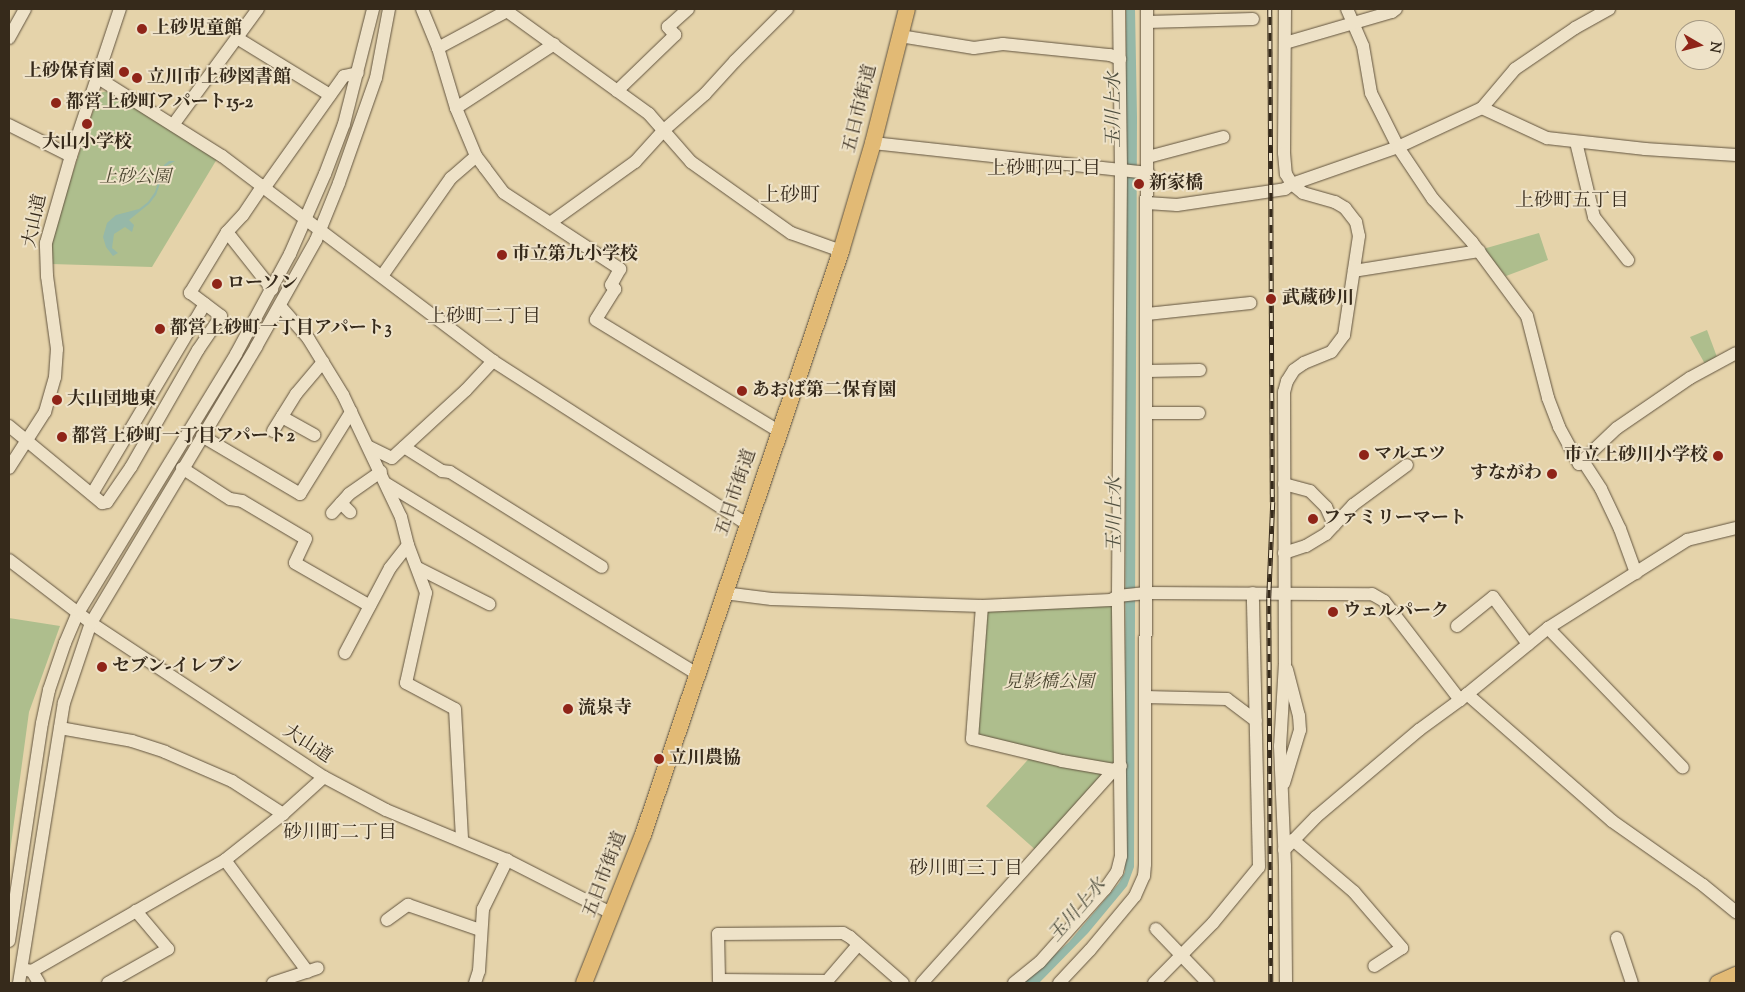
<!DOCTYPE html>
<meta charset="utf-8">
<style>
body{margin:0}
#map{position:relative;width:1745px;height:992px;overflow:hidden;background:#e5d3aa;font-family:"Sorts Mill Goudy","Noto Serif JP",serif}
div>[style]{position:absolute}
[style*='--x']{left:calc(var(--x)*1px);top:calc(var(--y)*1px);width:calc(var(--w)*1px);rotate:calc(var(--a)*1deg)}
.green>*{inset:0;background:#aebe8d}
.water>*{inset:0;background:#96b8a8}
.roads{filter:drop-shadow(0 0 1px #62543f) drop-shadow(0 0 1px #62543f)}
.minor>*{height:12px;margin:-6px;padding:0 6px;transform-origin:6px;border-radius:6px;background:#eee2c8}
.major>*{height:16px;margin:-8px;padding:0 8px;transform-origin:8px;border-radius:8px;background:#e2ba75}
.rail>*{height:4.5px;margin-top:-2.25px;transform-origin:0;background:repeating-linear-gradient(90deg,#eee2c8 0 8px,#362a1b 0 16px);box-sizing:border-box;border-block:1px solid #362a1b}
.dots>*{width:14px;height:14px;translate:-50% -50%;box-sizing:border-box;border:2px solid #eee2c8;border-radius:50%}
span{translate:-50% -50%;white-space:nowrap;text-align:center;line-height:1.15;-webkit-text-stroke:4px #eee2c8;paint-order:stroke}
.poi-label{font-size:18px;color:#362a1b;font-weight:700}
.left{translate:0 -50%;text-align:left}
.right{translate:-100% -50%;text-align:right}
.street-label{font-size:18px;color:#362a1b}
.park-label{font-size:18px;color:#4e4832;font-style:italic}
.water-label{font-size:19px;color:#4e4e3e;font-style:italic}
.neighbourhood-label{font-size:19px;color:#362a1b}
.quarter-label{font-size:20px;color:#362a1b}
.frame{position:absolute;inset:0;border:10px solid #362a1b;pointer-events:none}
.north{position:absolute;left:1675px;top:20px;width:50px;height:50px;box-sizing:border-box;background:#eee2c8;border:1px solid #a49883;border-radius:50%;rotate:98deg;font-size:14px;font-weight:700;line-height:20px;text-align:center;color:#362a1b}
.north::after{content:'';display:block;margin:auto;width:18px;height:22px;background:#8f2418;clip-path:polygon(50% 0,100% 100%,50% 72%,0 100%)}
</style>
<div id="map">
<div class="green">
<div style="clip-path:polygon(108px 91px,217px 159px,152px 267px,51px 264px,51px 239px,99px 93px)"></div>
<div style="clip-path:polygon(1539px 233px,1548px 260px,1506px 276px,1483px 249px)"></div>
<div style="clip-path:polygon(1707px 330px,1717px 357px,1705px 364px,1690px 337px)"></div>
<div style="clip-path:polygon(1121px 599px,1118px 765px,1038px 852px,986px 806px,1034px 753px,975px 737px,984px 609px)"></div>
<div style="clip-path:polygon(9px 618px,60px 626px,29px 712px,9px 859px)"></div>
</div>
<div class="water">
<div style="clip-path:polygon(1126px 9px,1135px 9px,1137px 117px,1134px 867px,1127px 886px,1088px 933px,1039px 983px,1023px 983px,1069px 942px,1119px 883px,1125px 872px)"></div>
<div style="clip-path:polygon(169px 161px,175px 161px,166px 166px,156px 195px,149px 204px,129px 220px,134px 225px,132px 232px,125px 227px,114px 234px,112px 248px,118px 253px,113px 256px,106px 247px,103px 237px,107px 223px,116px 215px,139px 209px,148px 202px,155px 192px,164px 165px)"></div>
</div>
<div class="roads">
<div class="minor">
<div style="--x:422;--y:9;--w:42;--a:67.7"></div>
<div style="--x:438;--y:48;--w:63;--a:73.3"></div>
<div style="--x:456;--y:108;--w:52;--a:67.4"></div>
<div style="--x:476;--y:156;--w:15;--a:53"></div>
<div style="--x:485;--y:168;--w:31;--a:53"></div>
<div style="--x:504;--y:193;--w:139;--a:33.2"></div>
<div style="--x:620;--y:269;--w:18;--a:119"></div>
<div style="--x:611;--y:285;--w:6;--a:45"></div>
<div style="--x:615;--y:289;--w:36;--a:122"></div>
<div style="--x:596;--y:320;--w:215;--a:31.3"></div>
<div style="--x:504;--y:9;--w:179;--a:35.9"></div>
<div style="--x:649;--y:114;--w:64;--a:48.8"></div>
<div style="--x:691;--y:162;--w:123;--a:35.4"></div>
<div style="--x:791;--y:233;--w:53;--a:19.8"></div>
<div style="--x:1285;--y:9;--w:144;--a:90.4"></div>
<div style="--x:1284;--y:153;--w:21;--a:85"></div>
<div style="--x:1286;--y:174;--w:12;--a:59"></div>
<div style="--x:1292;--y:184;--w:14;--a:39"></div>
<div style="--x:1303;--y:193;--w:33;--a:16"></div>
<div style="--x:1335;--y:202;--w:12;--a:31"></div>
<div style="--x:1345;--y:208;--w:18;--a:52"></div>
<div style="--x:1356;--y:222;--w:14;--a:78"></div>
<div style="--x:1359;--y:236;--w:100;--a:98.6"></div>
<div style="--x:1344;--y:335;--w:21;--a:127"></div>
<div style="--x:1331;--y:352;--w:29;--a:158"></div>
<div style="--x:1304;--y:363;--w:12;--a:145"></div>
<div style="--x:1294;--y:370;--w:13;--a:122"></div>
<div style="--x:1287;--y:381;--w:11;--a:105"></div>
<div style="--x:1284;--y:392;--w:271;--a:89.8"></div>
<div style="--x:1285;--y:663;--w:83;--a:93.4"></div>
<div style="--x:1280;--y:746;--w:120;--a:87.6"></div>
<div style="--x:1285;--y:866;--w:117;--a:89.5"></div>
<div style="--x:1347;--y:9;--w:40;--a:66.6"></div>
<div style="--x:1363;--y:46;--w:48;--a:80.3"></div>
<div style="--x:1371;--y:93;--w:60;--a:63.4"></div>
<div style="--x:1398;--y:147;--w:63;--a:56.1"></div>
<div style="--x:1433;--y:199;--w:58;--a:47.8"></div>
<div style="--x:1472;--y:242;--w:92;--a:53.4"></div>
<div style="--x:1527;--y:316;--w:85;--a:75.6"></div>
<div style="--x:1548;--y:398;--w:31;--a:69"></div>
<div style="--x:1559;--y:427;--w:42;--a:61.6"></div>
<div style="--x:1579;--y:464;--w:52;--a:-43.5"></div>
<div style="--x:1617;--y:428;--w:88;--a:-34.4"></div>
<div style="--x:1690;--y:378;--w:52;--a:-28.5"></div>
<div style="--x:1147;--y:22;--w:106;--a:-1.6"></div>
<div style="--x:900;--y:36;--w:75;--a:9.2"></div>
<div style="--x:974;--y:48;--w:29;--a:-8"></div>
<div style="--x:1003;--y:44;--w:108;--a:5.9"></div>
<div style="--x:1110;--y:55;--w:11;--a:22"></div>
<div style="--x:9;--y:38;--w:33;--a:-61"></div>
<div style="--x:237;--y:38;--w:109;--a:31.5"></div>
<div style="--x:1285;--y:43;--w:111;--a:-16.2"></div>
<div style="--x:1392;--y:12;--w:5;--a:-37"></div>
<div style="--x:438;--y:48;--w:78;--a:-28.2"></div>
<div style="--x:98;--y:78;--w:146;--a:32.2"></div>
<div style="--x:222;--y:156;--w:340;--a:37.1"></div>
<div style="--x:493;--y:361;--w:303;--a:32.7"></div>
<div style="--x:617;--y:91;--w:81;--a:-44"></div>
<div style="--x:675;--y:35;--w:11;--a:-131"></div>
<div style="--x:668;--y:27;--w:27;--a:-42"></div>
<div style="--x:456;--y:108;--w:117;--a:-33.1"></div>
<div style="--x:1482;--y:108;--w:72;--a:24.8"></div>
<div style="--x:1547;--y:138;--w:99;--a:6.4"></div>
<div style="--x:1645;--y:149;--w:91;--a:3.8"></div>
<div style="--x:9;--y:125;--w:69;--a:26.6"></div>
<div style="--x:173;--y:125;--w:144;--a:-53.8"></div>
<div style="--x:1576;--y:142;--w:77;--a:76.5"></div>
<div style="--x:1594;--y:217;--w:55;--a:51.7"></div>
<div style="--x:873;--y:143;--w:277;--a:6.2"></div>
<div style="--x:1148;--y:157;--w:78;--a:-14.9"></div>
<div style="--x:265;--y:187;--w:136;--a:-54.6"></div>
<div style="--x:344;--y:76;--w:14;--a:-12"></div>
<div style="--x:1147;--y:203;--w:30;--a:4"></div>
<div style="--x:1177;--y:205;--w:109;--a:-8.4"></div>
<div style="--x:1285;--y:189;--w:9;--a:-36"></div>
<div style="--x:1292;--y:184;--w:112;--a:-19.2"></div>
<div style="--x:1398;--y:147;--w:93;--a:-24.9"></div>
<div style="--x:1482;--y:108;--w:51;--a:-49.8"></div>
<div style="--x:1515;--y:69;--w:73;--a:-34.3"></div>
<div style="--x:1575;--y:28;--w:39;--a:-29"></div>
<div style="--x:550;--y:223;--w:105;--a:-35.7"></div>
<div style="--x:635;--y:162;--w:43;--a:-47.8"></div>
<div style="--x:664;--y:130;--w:55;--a:-41.3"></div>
<div style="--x:705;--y:94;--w:45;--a:-47.7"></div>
<div style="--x:735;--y:61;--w:74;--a:-45"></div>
<div style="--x:227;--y:232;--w:73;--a:51.7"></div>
<div style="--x:1354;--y:271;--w:127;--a:-9.1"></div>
<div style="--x:382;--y:276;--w:120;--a:-54.9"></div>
<div style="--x:451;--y:178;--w:33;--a:-41"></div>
<div style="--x:280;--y:306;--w:43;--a:48.8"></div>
<div style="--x:308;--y:338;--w:67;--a:58.4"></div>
<div style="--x:343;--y:395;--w:135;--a:64.6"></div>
<div style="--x:401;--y:517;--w:29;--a:76"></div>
<div style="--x:408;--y:545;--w:51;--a:69.4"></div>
<div style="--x:426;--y:593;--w:92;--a:102.5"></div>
<div style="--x:406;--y:683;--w:55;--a:28"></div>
<div style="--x:455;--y:709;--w:131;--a:86.9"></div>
<div style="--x:1147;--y:314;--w:104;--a:-6.1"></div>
<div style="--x:1147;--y:371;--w:53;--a:-1.1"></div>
<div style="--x:1147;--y:413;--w:52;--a:0"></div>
<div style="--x:282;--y:417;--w:37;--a:29"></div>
<div style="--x:9;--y:426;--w:121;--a:39.6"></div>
<div style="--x:102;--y:503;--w:5;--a:-11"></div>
<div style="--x:107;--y:502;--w:42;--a:-55.6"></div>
<div style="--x:131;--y:467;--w:135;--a:-60.2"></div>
<div style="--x:198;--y:350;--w:41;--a:-55.9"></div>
<div style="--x:221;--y:316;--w:39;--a:-143"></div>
<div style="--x:190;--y:293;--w:71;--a:-58.8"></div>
<div style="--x:227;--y:232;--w:23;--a:-47"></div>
<div style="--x:243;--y:215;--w:36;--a:-56"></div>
<div style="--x:273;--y:431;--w:44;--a:-58.1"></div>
<div style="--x:296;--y:394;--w:42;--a:-49.8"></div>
<div style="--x:202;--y:436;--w:114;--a:30.6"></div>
<div style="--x:300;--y:494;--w:97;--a:-58.1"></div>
<div style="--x:369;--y:447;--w:25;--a:26"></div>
<div style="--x:392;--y:458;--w:100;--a:-42.6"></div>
<div style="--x:466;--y:390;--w:40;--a:-47"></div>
<div style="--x:404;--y:447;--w:45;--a:32.3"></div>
<div style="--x:442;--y:471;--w:8;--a:7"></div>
<div style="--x:450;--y:472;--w:179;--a:32"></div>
<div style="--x:1583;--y:461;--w:33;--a:57"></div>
<div style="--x:1601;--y:489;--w:44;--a:64.6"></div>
<div style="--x:1620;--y:529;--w:47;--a:70"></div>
<div style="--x:9;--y:468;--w:67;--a:-57.3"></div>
<div style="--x:45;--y:412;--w:36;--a:-74"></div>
<div style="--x:55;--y:377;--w:28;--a:-86"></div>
<div style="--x:57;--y:349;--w:74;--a:-97.8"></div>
<div style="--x:47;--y:276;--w:33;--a:-92"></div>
<div style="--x:46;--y:243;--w:91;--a:-74"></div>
<div style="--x:71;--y:156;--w:155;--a:-71.6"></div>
<div style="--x:182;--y:468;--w:57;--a:32.9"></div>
<div style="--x:230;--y:499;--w:12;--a:9"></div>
<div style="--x:242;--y:501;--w:74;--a:30.7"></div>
<div style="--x:306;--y:539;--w:26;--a:115"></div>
<div style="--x:295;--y:563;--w:86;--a:29.8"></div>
<div style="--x:387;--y:484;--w:364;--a:31.5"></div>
<div style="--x:1284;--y:484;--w:27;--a:15"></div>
<div style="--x:1310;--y:491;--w:23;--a:45"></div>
<div style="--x:1326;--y:507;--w:20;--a:66"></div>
<div style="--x:92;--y:494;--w:221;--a:-59.3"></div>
<div style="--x:341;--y:503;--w:13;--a:45"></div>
<div style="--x:332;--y:513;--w:25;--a:-48"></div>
<div style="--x:349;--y:494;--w:39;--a:-35"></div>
<div style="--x:1284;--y:553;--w:23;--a:-18"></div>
<div style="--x:1306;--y:546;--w:23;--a:-31"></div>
<div style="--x:1326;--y:534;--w:40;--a:-47"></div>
<div style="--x:1353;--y:505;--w:67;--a:-36.5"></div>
<div style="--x:9;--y:560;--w:103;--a:37.5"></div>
<div style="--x:91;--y:623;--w:279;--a:33.5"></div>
<div style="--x:324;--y:777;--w:70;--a:28"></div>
<div style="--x:386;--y:810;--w:131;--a:22.5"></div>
<div style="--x:507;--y:860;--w:119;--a:27"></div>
<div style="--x:418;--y:568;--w:80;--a:26.9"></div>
<div style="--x:724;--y:593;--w:48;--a:7.1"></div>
<div style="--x:772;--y:599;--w:210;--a:1.9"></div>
<div style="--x:982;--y:606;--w:129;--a:-2.7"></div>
<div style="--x:1111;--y:600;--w:8;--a:-30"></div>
<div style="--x:1118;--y:596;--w:28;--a:-6"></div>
<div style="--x:1146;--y:593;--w:226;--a:0.3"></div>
<div style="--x:1372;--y:594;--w:14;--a:30"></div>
<div style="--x:1384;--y:601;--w:125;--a:52.5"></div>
<div style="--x:982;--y:606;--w:133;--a:94.3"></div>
<div style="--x:972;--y:739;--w:93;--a:13.7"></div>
<div style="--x:1062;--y:761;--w:53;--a:9.8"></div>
<div style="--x:1457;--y:626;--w:46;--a:-38.9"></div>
<div style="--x:1493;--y:597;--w:59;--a:53.3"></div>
<div style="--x:1548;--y:628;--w:194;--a:46"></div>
<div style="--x:345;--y:653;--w:96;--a:-62.1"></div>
<div style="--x:390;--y:568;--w:29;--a:-52"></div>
<div style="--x:1467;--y:694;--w:193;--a:41.2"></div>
<div style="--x:1612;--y:821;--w:111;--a:35.1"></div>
<div style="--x:1703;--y:885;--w:43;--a:39.3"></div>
<div style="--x:1145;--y:697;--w:82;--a:1.4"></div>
<div style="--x:1227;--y:699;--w:36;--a:37"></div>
<div style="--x:60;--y:728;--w:73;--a:10.2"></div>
<div style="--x:132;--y:741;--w:35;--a:18"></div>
<div style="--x:165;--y:752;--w:73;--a:23.4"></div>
<div style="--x:232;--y:781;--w:61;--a:32.9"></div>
<div style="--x:1284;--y:783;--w:55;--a:-73.2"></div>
<div style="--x:1300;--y:730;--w:14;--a:-94"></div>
<div style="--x:1299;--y:716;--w:48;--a:-104.6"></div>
<div style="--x:1293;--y:840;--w:80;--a:40.4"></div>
<div style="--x:1354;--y:892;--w:74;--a:49.4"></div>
<div style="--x:1402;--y:948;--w:33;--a:147"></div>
<div style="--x:1284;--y:850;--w:46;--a:-45.9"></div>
<div style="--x:1316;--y:817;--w:135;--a:-40.2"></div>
<div style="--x:1419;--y:730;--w:51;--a:-36.2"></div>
<div style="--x:1460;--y:700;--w:114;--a:-39.3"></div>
<div style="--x:1548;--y:628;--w:165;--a:-32.3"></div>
<div style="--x:1687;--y:540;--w:50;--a:-13.8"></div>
<div style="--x:225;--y:860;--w:139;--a:53.5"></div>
<div style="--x:387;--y:920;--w:26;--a:-36"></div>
<div style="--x:408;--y:905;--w:76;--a:19.1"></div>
<div style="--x:1156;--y:929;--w:75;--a:46.1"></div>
<div style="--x:1617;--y:938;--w:47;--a:71.6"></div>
<div style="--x:9;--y:941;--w:220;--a:-81.4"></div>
<div style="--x:42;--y:723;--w:34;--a:-78"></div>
<div style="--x:49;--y:690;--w:50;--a:-71.2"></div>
<div style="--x:65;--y:643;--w:33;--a:-67"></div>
<div style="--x:78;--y:613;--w:303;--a:-58.6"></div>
<div style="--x:236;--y:354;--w:114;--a:-61.6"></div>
<div style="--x:290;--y:254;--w:87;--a:-66.4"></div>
<div style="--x:325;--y:174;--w:53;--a:-69.2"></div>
<div style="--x:344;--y:124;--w:119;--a:-75.8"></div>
<div style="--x:858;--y:945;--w:48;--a:130.7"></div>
<div style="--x:827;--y:981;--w:108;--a:-179.5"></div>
<div style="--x:719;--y:980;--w:46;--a:-91.2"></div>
<div style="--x:718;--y:934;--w:125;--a:-0.5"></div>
<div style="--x:843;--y:933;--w:8;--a:30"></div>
<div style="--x:850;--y:937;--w:70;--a:41"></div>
<div style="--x:26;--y:970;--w:6;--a:9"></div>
<div style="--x:32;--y:971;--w:14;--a:60"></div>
<div style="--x:32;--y:971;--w:223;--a:-29.9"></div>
<div style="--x:225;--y:860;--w:74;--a:-38.4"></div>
<div style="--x:283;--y:814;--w:55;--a:-42.1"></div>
<div style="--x:19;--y:983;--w:284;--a:-80.9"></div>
<div style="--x:64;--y:703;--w:84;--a:-71.4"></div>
<div style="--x:91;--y:623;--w:322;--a:-59.1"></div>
<div style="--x:256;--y:347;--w:123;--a:-60.7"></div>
<div style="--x:316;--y:240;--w:61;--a:-68"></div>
<div style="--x:339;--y:183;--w:111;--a:-70.6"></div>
<div style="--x:376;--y:78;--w:70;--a:-79.3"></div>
<div style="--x:108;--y:983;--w:69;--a:-29.5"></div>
<div style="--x:168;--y:949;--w:50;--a:-130.1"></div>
<div style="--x:273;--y:983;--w:47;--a:-18.4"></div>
<div style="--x:475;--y:983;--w:13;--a:-72"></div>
<div style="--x:479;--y:971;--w:62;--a:-86.3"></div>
<div style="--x:483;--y:909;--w:55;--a:-63.9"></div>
<div style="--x:922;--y:983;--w:287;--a:-48"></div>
<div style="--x:1114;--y:770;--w:8;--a:-30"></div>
<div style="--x:1014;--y:983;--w:33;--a:-39"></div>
<div style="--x:1040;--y:962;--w:98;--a:-48.3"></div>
<div style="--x:1105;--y:889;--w:21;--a:-55"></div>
<div style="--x:1117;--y:872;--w:16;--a:-76"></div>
<div style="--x:1121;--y:856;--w:260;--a:-90.7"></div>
<div style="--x:1118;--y:596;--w:425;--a:-89.6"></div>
<div style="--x:1121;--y:171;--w:162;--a:-90.7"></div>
<div style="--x:1059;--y:983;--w:45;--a:-46.8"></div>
<div style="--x:1090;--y:950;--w:70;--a:-50.2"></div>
<div style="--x:1135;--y:896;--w:22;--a:-66"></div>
<div style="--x:1144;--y:876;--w:12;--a:-85"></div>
<div style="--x:1145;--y:864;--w:855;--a:-89.87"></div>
<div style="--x:1154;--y:983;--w:84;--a:-45.5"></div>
<div style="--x:1213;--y:923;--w:72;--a:-50.6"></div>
<div style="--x:1259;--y:867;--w:274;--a:-91.3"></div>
</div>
<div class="major">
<div style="--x:584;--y:983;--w:159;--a:-68.3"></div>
<div style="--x:643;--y:835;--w:617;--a:-71.27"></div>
<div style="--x:841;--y:251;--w:113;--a:-73.5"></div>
<div style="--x:873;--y:143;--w:138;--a:-75.8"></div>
<div style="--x:1718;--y:983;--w:20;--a:-24"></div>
</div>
</div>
<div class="rail">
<div style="--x:1270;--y:9;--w:493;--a:89.7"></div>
<div style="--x:1273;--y:502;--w:96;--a:92.4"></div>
<div style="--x:1269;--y:598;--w:385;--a:89.7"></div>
</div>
<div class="dots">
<div style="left:142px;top:29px;background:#8f2418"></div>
<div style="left:124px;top:72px;background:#8f2418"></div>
<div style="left:137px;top:78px;background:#8f2418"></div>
<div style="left:56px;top:103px;background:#8f2418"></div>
<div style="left:87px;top:124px;background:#8f2418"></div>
<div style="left:1139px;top:184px;background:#8f2418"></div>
<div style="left:502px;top:255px;background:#8f2418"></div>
<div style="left:217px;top:284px;background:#8f2418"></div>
<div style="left:1271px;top:299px;background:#8f2418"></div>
<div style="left:160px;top:329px;background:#8f2418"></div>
<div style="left:742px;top:391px;background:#8f2418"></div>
<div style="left:57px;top:400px;background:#8f2418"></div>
<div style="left:62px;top:437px;background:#8f2418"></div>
<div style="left:1364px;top:455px;background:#8f2418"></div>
<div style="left:1718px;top:456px;background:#8f2418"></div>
<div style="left:1552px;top:474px;background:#8f2418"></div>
<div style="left:1313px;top:519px;background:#8f2418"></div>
<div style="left:1333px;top:612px;background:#8f2418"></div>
<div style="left:102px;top:667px;background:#8f2418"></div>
<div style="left:568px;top:709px;background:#8f2418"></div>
<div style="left:659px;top:759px;background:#8f2418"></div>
</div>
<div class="poi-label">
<span class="left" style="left:152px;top:29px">上砂児童館</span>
<span class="right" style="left:114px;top:72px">上砂保育園</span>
<span class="left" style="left:147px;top:78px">立川市上砂図書館</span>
<span class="left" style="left:66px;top:103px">都営上砂町アパート15-2</span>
<span style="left:87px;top:143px">大山小学校</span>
<span class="left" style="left:1149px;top:184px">新家橋</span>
<span class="left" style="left:512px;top:255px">市立第九小学校</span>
<span class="left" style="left:227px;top:284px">ローソン</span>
<span class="left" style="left:1282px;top:299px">武蔵砂川</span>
<span class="left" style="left:170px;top:329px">都営上砂町一丁目アパート3</span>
<span class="left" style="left:752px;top:391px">あおば第二保育園</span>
<span class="left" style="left:67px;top:400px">大山団地東</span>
<span class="left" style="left:72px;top:437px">都営上砂町一丁目アパート2</span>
<span class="left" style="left:1374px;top:455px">マルエツ</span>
<span class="right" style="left:1708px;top:456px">市立上砂川小学校</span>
<span class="right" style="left:1542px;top:474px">すながわ</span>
<span class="left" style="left:1323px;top:519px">ファミリーマート</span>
<span class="left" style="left:1343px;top:612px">ウェルパーク</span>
<span class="left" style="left:112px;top:667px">セブン-イレブン</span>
<span class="left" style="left:578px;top:709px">流泉寺</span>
<span class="left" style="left:669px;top:759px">立川農協</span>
</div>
<div class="street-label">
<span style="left:861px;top:109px;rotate:-76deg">五日市街道</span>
<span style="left:36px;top:221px;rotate:-78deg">大山道</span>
<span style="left:737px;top:493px;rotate:-71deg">五日市街道</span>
<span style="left:307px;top:745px;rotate:33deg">大山道</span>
<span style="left:606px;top:875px;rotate:-69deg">五日市街道</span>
</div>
<div class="park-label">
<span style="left:135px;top:178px">上砂公園</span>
<span style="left:1049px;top:683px">見影橋公園</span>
</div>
<div class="water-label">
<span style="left:1115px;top:110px;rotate:-90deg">玉川上水</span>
<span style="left:1116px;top:515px;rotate:-90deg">玉川上水</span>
<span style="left:1078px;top:911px;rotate:-49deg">玉川上水</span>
</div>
<div class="neighbourhood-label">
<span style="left:1044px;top:170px">上砂町四丁目</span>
<span style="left:1572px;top:202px">上砂町五丁目</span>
<span style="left:484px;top:318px">上砂町二丁目</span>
<span style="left:340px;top:834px">砂川町二丁目</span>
<span style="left:966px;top:870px">砂川町三丁目</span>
</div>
<div class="quarter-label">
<span style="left:790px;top:196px">上砂町</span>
</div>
<div class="frame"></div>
<div class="north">N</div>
</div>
